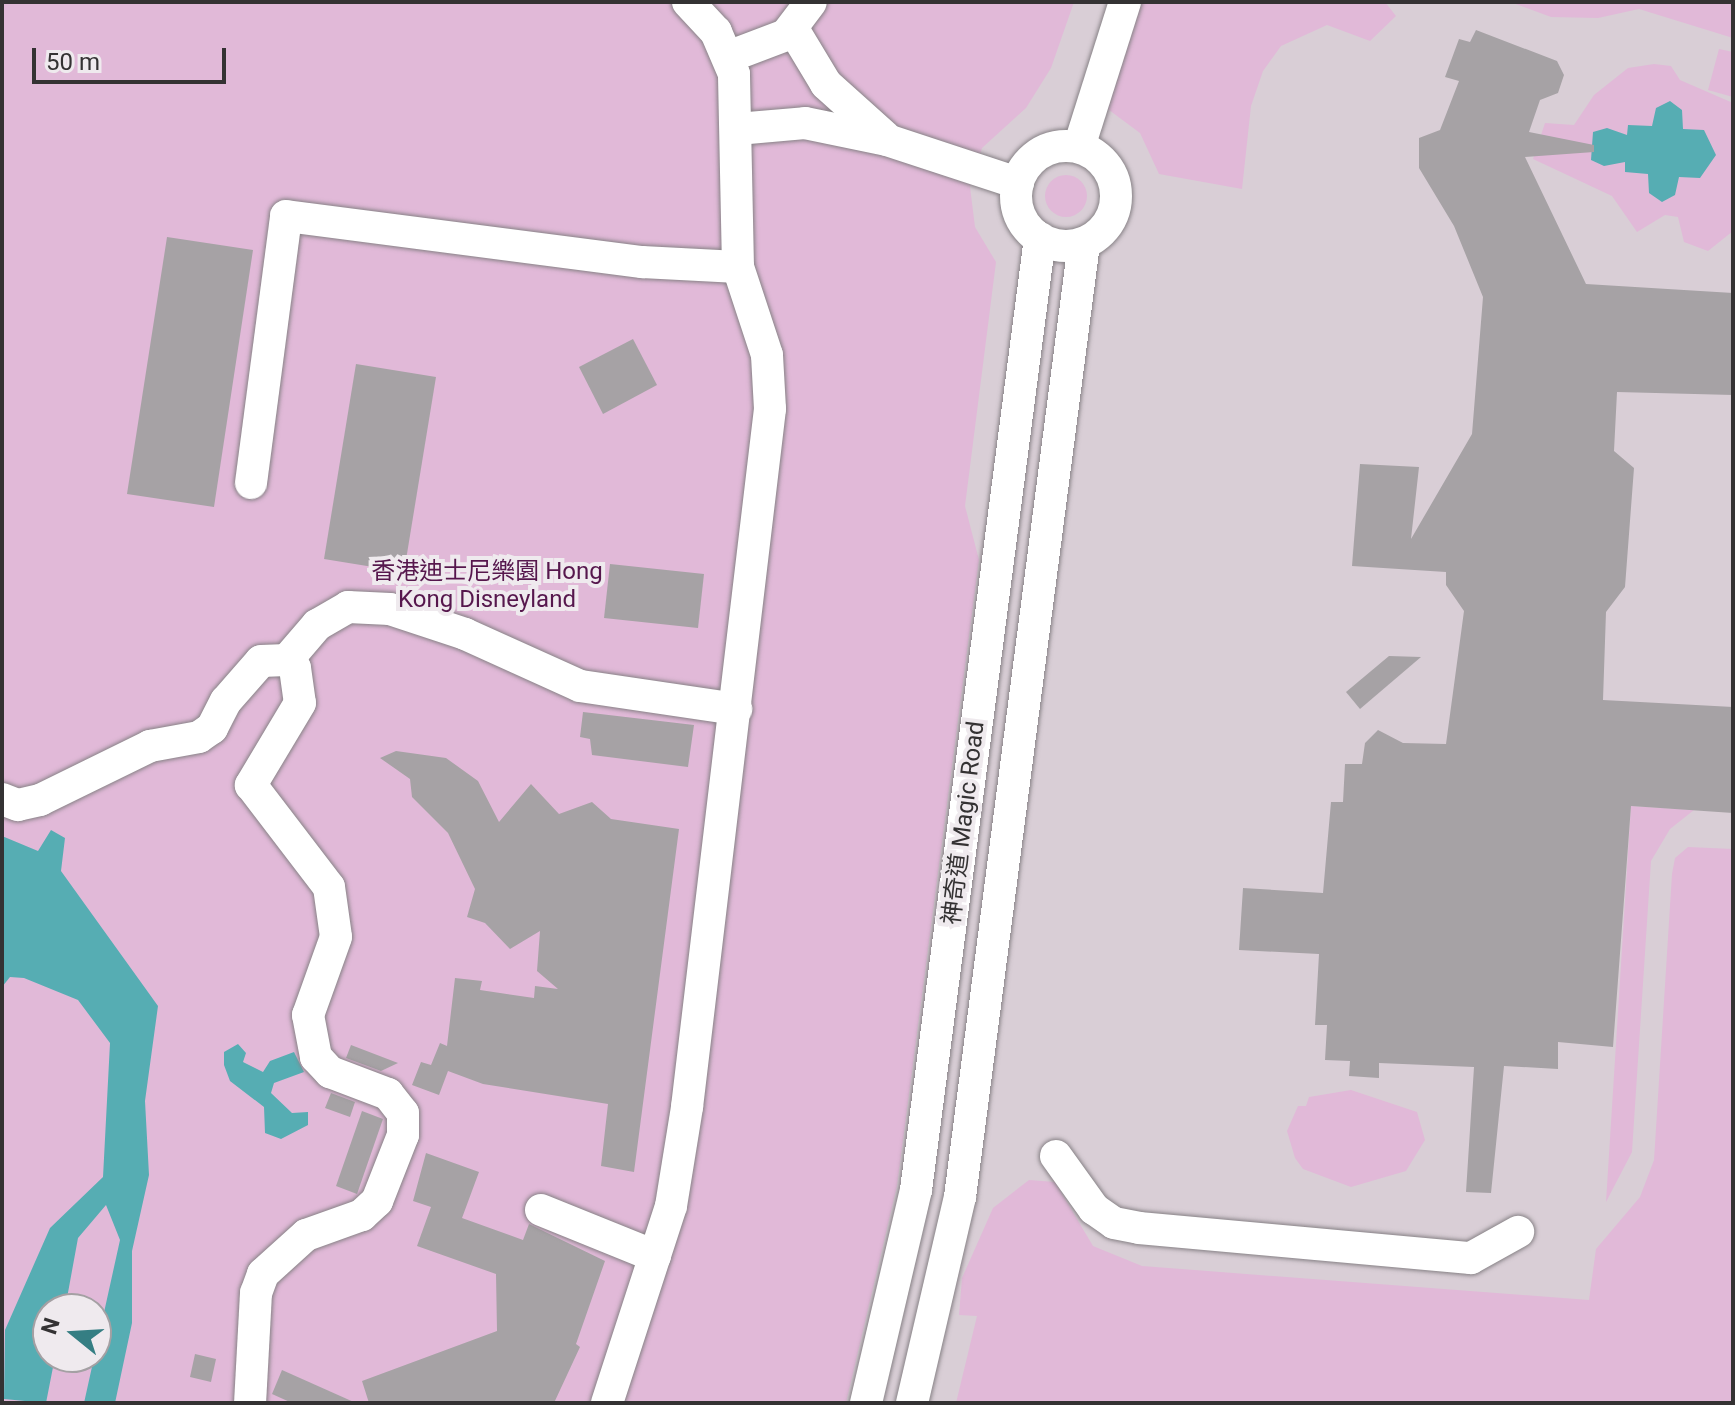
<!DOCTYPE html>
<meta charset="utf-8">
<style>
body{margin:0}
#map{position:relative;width:1735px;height:1405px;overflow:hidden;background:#e2dde0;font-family:Roboto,"Noto Sans TC",sans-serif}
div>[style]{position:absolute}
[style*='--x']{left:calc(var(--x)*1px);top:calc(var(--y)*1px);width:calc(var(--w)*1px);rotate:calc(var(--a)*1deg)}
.built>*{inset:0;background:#d9ced6}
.green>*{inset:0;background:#e1b9d8}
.round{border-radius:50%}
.water>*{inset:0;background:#56adb3}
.building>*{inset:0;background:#a6a2a5}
.roads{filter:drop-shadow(0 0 2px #878286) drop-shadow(0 0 2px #878286)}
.minor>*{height:32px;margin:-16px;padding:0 16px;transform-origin:16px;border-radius:16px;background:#fff}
.minor>.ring{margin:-16px;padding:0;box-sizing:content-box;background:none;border:32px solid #fff;border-radius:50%}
span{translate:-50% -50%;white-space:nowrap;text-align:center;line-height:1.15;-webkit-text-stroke:8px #efeaee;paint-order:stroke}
.park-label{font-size:24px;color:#56174d}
.street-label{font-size:24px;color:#343233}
.frame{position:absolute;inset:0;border:4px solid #343233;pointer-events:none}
.north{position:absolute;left:32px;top:1293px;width:80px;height:80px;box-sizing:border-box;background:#efeaee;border:2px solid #a4a0a3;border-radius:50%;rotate:288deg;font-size:22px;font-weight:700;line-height:32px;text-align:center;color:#343233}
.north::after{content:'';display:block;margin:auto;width:28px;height:36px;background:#357e83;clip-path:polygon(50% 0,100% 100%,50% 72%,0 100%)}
.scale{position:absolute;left:32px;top:48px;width:194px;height:36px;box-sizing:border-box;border:4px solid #343233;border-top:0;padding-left:10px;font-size:24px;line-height:28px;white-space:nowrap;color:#343233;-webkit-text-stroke:6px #efeaee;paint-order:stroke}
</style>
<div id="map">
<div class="built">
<div style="clip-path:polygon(evenodd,2px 2px,1733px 2px,1733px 1403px,2px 1403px,2px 2px,48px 1309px,96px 1309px,96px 1357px,48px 1357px,48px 1309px)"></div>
</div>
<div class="green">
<div style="clip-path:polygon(evenodd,2px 2px,1074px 2px,1051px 68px,1026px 108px,982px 148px,970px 187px,975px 227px,996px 262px,965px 506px,979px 560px,897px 1186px,846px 1403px,2px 1403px,2px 2px,48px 1309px,96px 1309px,96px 1357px,48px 1357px,48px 1309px)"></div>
<div style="clip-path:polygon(1110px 2px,1385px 2px,1396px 16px,1370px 41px,1327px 25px,1281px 46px,1263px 71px,1251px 106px,1242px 189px,1159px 174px,1140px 133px,1105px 107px)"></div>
<div style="clip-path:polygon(1510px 2px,1733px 2px,1733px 38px,1639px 9px,1598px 18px,1551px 17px)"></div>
<div style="clip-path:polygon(1719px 49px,1733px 52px,1733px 97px,1708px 90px)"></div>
<div style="clip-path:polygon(1654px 64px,1671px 66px,1680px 80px,1733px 103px,1733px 231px,1708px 251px,1684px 242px,1678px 217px,1665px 215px,1637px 232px,1612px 196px,1533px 159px,1545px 123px,1574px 125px,1594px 95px,1628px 68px)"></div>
<div class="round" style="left:1045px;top:175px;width:42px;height:42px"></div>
<div style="clip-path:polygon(1631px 806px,1694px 810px,1670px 829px,1651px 861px,1632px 1152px,1606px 1202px)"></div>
<div style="clip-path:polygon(1688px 847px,1733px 849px,1733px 1403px,956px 1403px,977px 1316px,959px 1315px,962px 1278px,993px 1208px,1029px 1180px,1055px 1182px,1093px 1246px,1142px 1266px,1589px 1300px,1596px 1249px,1640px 1197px,1654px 1160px,1672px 874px,1675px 858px)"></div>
<div style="clip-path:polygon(1351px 1090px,1417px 1112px,1425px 1140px,1406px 1171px,1351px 1187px,1303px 1169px,1295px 1158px,1287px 1131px,1298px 1106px,1306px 1106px,1309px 1097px)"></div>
</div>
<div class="water">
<div style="clip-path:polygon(1670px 101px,1682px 110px,1683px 129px,1704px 130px,1716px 155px,1700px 178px,1679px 177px,1675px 195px,1662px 202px,1649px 193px,1648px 174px,1625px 172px,1625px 162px,1604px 166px,1591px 160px,1593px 132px,1607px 128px,1627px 135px,1628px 125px,1652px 126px,1656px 108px)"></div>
<div style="clip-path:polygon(51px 830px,65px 838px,61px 871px,158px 1006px,145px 1101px,149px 1175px,132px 1251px,132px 1323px,115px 1403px,84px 1403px,120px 1240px,106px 1205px,78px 1238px,65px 1309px,48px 1309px,48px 1357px,55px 1357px,46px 1403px,4px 1399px,5px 1330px,50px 1228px,103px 1177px,110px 1043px,78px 1000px,24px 978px,10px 977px,2px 987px,2px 836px,38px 851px)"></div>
<div style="clip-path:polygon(238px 1044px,246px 1053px,243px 1062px,263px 1072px,270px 1061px,294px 1052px,304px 1072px,274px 1083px,271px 1093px,292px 1113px,308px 1112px,308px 1125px,281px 1139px,265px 1133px,264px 1107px,230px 1081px,224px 1065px,224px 1052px)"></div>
</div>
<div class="building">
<div style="clip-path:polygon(1476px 30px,1557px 61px,1564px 75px,1558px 93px,1540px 100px,1529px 132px,1594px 145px,1594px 152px,1525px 157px,1586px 284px,1733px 293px,1733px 395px,1617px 392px,1614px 451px,1634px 468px,1625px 587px,1606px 612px,1603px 700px,1733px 707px,1733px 813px,1631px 806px,1613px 1047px,1558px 1042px,1558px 1069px,1504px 1066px,1491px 1193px,1466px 1192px,1474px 1067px,1379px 1063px,1379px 1078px,1349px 1076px,1350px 1061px,1325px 1060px,1327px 1025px,1315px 1025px,1319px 954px,1239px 950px,1243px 888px,1323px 893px,1331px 802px,1343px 802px,1345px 764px,1362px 764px,1365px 743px,1378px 730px,1403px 743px,1446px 744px,1464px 611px,1446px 585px,1446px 572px,1352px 566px,1360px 464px,1419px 467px,1411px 539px,1472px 434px,1483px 297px,1454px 226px,1419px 168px,1419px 138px,1440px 130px,1459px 81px,1445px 77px,1459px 39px,1470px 42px)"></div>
<div style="clip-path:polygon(167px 237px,253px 250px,214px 507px,127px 494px)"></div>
<div style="clip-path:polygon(633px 339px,657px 385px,603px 414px,579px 367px)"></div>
<div style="clip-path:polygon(356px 364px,436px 377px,404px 572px,324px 559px)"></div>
<div style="clip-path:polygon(610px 564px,704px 574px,698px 628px,604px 618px)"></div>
<div style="clip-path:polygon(1389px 656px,1421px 657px,1360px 709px,1346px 692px)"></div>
<div style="clip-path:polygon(583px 712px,694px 725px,688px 767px,592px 755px,590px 739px,580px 737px)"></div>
<div style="clip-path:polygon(396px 751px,446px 758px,478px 781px,499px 822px,531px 784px,559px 814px,592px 802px,611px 819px,679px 829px,634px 1172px,601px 1166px,608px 1104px,483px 1084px,448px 1071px,439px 1095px,412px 1085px,421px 1062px,431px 1065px,440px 1043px,447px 1046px,455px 978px,482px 981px,480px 990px,534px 998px,535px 986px,558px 989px,537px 971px,540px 931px,510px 949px,485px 923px,467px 917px,475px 889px,448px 833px,412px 797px,410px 779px,380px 758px)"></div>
<div style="clip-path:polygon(351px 1045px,398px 1063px,381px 1071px,346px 1058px)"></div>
<div style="clip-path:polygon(331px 1093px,355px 1102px,350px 1117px,325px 1108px)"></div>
<div style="clip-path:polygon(362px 1111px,383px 1119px,357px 1194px,336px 1186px)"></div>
<div style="clip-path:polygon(426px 1153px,479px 1172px,462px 1218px,523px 1240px,529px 1224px,605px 1261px,576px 1344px,580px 1347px,554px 1403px,369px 1403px,362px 1381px,497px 1331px,496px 1274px,417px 1246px,431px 1207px,413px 1201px)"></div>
<div style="clip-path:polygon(195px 1354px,216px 1359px,211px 1382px,190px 1377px)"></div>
<div style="clip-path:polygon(282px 1370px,356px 1403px,292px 1403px,272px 1394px)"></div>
</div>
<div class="roads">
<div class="minor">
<div style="--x:793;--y:29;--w:64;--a:59"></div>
<div style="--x:826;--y:84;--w:79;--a:41.9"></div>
<div style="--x:728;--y:57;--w:62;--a:-20.8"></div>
<div style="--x:786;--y:35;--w:41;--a:-52.9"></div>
<div style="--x:737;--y:129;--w:68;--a:-5"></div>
<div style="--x:805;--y:123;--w:84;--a:11.7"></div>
<div style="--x:887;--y:140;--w:138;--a:18.2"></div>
<div class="ring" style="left:1016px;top:146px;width:68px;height:68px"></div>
<div style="--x:1079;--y:147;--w:152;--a:-72.4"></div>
<div style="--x:251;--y:483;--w:269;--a:-82.5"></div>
<div style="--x:286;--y:216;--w:359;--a:7.4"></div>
<div style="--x:642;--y:262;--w:96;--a:3"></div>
<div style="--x:287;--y:660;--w:46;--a:-49.4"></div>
<div style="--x:317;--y:625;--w:36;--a:-30"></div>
<div style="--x:348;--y:607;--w:42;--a:2.7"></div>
<div style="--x:390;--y:609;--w:79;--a:18.4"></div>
<div style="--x:465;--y:634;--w:126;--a:24.3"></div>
<div style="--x:580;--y:686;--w:158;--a:8.4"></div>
<div style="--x:2;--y:799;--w:17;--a:21"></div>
<div style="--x:18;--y:805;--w:23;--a:-13"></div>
<div style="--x:40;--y:800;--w:123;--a:-26.1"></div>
<div style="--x:150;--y:746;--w:50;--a:-10.4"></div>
<div style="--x:199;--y:737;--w:16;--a:-35"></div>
<div style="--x:212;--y:728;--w:30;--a:-63"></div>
<div style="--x:226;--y:701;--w:53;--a:-48.8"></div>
<div style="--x:261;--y:661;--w:26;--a:-2"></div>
<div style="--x:287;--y:660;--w:11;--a:45"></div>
<div style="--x:295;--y:668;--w:35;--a:82"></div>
<div style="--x:300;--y:703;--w:96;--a:120.9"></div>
<div style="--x:251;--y:785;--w:128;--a:52.6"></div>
<div style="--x:329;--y:887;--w:50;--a:82"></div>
<div style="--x:336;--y:937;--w:83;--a:109.7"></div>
<div style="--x:308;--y:1015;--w:43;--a:79.2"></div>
<div style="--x:316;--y:1057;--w:21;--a:47"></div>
<div style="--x:330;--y:1072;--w:62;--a:20.8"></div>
<div style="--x:388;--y:1094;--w:24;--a:52"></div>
<div style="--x:403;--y:1113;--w:22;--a:90"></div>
<div style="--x:403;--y:1135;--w:71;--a:111.5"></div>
<div style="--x:377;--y:1201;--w:21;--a:137"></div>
<div style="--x:362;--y:1215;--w:59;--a:160.3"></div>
<div style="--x:306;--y:1235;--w:58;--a:137.8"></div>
<div style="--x:263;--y:1274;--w:20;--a:110"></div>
<div style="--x:256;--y:1293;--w:110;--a:93.1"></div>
<div style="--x:1056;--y:1156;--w:65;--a:54.4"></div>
<div style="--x:1094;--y:1209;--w:24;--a:35"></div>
<div style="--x:1114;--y:1223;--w:25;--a:11"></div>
<div style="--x:1139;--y:1228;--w:333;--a:5.2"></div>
<div style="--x:1471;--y:1258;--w:54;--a:-29"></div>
<div style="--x:541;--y:1210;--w:123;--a:22"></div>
<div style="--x:607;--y:1403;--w:207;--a:-72"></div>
<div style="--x:671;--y:1206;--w:100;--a:-80.8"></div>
<div style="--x:687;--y:1107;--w:703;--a:-83.22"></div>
<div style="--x:770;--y:409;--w:54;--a:-93.2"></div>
<div style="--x:767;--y:355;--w:93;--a:-108.2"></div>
<div style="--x:738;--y:267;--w:193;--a:-91.2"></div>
<div style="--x:734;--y:74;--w:46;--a:-113.2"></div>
<div style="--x:716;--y:32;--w:41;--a:-133"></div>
<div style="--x:866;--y:1403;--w:219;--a:-76.8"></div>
<div style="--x:916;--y:1190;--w:960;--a:-82.58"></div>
<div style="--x:912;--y:1403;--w:212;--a:-76.9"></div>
<div style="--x:960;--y:1197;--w:962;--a:-82.59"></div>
</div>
</div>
<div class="park-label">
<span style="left:487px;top:586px">香港迪士尼樂園 Hong<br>Kong Disneyland</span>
</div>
<div class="street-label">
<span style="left:964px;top:823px;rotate:-83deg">神奇道 Magic Road</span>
</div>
<div class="frame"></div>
<div class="north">N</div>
<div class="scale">50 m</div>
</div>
